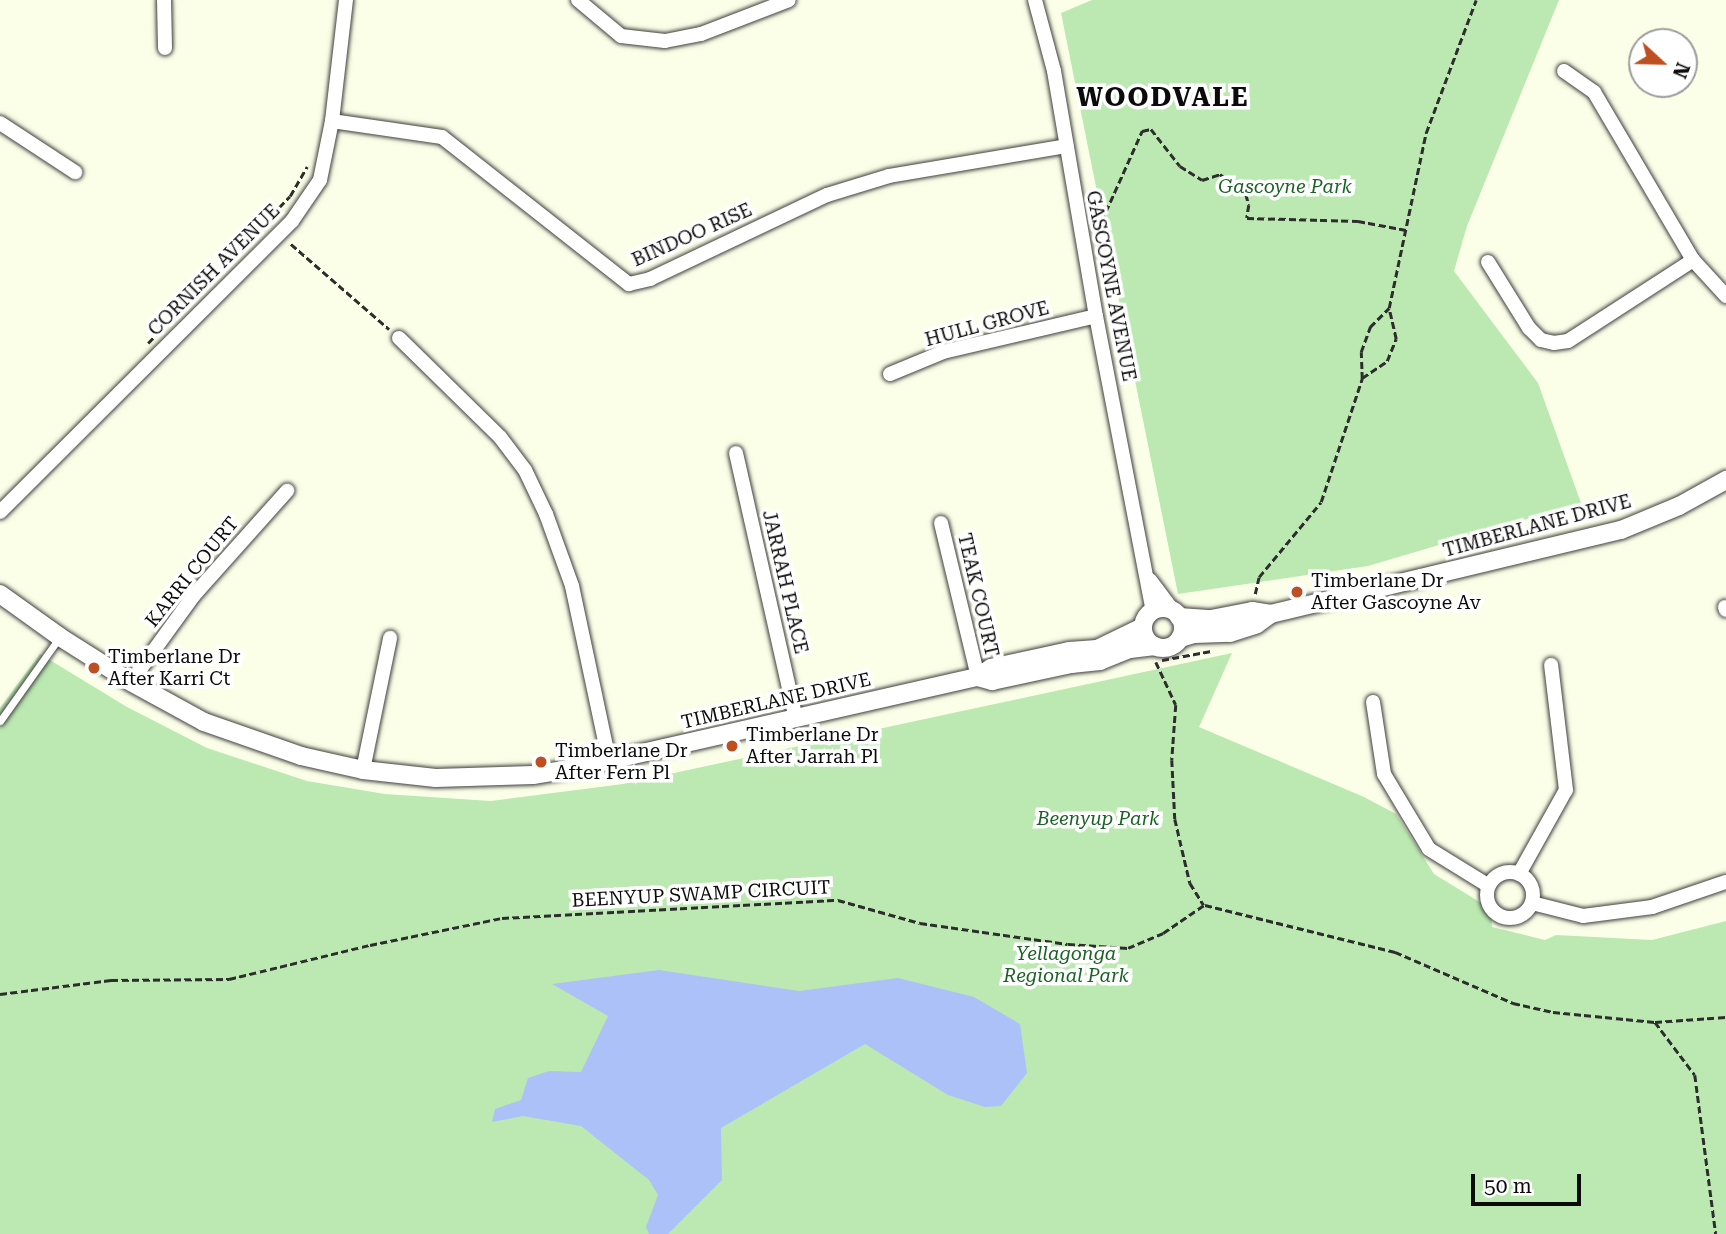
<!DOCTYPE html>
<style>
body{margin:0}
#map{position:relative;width:1726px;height:1234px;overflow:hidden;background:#fcffe8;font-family:"Roboto Serif",serif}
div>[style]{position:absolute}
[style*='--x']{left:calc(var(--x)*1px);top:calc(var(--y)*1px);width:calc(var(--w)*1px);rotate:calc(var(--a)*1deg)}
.green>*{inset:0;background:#bce9b2}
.water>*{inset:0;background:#acc1f7}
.path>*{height:2.5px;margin-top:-1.25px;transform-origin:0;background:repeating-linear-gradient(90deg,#2d2d2d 0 7px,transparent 0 10.5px)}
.roads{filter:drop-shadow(0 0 2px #3e3e3e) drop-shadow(0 0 2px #3e3e3e)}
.service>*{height:7px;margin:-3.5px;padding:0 3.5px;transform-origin:3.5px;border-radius:3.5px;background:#fff}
.minor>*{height:14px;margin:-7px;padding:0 7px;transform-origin:7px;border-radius:7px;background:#fff}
.minor>.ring{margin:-7px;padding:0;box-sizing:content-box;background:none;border:14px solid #fff;border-radius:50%}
.tertiary>*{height:18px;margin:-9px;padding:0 9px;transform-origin:9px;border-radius:9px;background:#fff}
.tertiary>.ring{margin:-9px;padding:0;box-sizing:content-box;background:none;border:18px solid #fff;border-radius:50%}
.dots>*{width:19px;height:19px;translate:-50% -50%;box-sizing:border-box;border:4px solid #fff;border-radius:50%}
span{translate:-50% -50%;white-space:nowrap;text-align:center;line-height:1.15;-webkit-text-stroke:7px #fff;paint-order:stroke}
.park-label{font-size:19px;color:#1a6325;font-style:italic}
.street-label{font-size:19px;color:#0b0b0b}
.poi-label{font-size:19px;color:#0b0b0b}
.left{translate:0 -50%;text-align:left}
.district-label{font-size:26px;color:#0b0b0b;font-weight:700;letter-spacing:2px}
.north{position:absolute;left:1628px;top:28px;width:70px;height:70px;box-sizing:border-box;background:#fff;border:2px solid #9d9d9d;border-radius:50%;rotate:112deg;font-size:19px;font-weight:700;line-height:28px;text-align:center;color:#0b0b0b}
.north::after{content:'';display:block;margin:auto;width:24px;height:32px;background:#bd4f20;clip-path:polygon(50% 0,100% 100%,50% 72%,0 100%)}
.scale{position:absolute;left:1471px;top:1174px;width:110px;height:32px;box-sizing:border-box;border:4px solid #0b0b0b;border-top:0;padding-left:9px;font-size:21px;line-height:24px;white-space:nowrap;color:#0b0b0b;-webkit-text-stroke:5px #fff;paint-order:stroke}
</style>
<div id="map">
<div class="green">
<div style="clip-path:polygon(1092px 0,1559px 0,1467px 226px,1454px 271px,1538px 383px,1581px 503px,1368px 566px,1178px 594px,1061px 13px)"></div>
<div style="clip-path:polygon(1232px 653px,1199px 727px,1364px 797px,1396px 814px,1434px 874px,1491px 909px,1492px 927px,1545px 940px,1556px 935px,1652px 940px,1726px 921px,1726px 1234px,0 1234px,0 708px,40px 654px,127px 707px,207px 748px,307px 781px,385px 794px,491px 801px,623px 784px)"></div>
</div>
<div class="water">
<div style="clip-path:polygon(659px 970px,799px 991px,898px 978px,974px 997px,1020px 1024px,1027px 1073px,1001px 1106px,985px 1107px,948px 1095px,865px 1044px,721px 1128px,722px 1180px,668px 1234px,649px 1234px,646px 1227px,658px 1195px,649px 1180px,581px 1126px,523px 1116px,492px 1122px,495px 1109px,521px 1100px,528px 1078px,549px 1071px,581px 1072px,608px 1016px,552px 984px)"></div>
</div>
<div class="path">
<div style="--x:1097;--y:231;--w:110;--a:-65.8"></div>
<div style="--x:1142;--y:131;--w:9;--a:-13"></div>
<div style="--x:1151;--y:129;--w:47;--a:51.9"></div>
<div style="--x:1180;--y:166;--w:26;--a:32"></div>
<div style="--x:1202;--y:180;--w:19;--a:-18"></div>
<div style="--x:1220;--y:174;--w:33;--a:38"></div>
<div style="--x:1246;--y:194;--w:11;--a:75"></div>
<div style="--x:1249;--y:205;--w:13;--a:99"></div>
<div style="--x:1247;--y:218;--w:111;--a:1.5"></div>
<div style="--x:1358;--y:221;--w:49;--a:10.6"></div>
<div style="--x:291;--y:244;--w:130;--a:40.9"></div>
<div style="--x:148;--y:343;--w:204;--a:-46"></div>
<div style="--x:290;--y:196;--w:34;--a:-60"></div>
<div style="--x:1362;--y:378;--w:30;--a:-34"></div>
<div style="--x:1387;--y:361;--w:24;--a:-68"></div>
<div style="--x:1396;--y:339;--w:32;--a:-103"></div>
<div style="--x:1389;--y:308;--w:179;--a:-78.1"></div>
<div style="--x:1426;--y:133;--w:142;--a:-69.4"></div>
<div style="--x:1255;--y:594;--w:17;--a:-77"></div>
<div style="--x:1259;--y:577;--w:97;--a:-50.4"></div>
<div style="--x:1321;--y:502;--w:130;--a:-71.6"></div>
<div style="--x:1362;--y:379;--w:27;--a:-92"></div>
<div style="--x:1361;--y:352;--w:27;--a:-70"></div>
<div style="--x:1370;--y:327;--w:27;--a:-45"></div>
<div style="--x:1162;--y:660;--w:50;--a:-10.4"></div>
<div style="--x:1156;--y:662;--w:47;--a:65.1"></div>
<div style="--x:1176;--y:705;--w:55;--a:94.2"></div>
<div style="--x:1172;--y:760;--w:59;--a:87.1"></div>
<div style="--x:1175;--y:819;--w:66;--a:76.8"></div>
<div style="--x:1190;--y:883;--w:26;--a:58"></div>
<div style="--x:1205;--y:905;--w:196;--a:13.9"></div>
<div style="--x:1395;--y:952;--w:129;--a:23.4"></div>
<div style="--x:1513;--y:1003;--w:41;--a:12.7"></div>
<div style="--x:1553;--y:1012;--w:102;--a:5.6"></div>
<div style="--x:1655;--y:1022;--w:71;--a:-4"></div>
<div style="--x:0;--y:994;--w:112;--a:-7.2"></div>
<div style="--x:111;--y:980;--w:118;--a:-0.5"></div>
<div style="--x:229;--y:979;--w:145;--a:-13.6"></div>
<div style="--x:370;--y:945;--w:135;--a:-11.6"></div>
<div style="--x:502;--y:918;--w:336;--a:-3.1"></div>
<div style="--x:838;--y:900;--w:85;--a:15.7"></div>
<div style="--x:920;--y:923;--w:149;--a:8.1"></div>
<div style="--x:1068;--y:944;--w:60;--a:3.8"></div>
<div style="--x:1128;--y:948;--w:38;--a:-23"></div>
<div style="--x:1163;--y:933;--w:50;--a:-34.3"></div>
<div style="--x:1655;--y:1022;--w:66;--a:53"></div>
<div style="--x:1695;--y:1075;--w:160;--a:82.5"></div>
</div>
<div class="roads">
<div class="service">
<div style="--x:0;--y:721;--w:102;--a:-54.6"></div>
</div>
<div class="minor">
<div style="--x:164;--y:0;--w:48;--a:88.8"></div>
<div style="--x:578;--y:0;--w:56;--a:39.9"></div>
<div style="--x:621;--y:36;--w:44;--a:6.5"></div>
<div style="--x:665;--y:41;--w:37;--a:-11"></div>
<div style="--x:701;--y:34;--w:94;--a:-21.1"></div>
<div style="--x:1035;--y:0;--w:73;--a:75"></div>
<div style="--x:1054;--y:71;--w:249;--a:80.3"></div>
<div style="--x:1096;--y:316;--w:300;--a:79.1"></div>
<div style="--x:1564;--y:71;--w:37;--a:35"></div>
<div style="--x:1594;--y:92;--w:195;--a:59.5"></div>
<div style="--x:1693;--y:260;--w:49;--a:47.5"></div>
<div style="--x:332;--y:121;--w:111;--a:8.3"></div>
<div style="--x:442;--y:137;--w:238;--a:38.2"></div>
<div style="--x:629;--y:284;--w:22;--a:-13"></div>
<div style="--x:650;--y:279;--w:196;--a:-25.4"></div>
<div style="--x:827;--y:195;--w:65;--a:-17"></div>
<div style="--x:889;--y:176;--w:180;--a:-9.6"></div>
<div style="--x:0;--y:123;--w:90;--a:33.2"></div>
<div style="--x:1488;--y:262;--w:78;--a:58.2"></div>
<div style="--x:1529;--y:328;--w:17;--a:45"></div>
<div style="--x:1541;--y:340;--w:13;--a:13"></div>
<div style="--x:1554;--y:343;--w:14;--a:-8"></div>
<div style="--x:1568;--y:341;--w:149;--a:-32.9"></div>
<div style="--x:399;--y:338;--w:141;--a:44.4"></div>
<div style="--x:500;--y:437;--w:41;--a:52.9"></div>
<div style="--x:525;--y:470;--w:49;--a:64.5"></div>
<div style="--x:546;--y:514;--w:77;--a:70.1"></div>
<div style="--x:572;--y:586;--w:178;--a:78"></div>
<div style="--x:890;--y:374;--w:57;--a:-22.5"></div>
<div style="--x:943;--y:352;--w:157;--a:-13.2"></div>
<div style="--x:736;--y:453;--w:273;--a:77.3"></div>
<div style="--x:0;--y:512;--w:412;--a:-44.9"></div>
<div style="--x:292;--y:221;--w:50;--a:-55.7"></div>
<div style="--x:320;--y:180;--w:60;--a:-78.5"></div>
<div style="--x:332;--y:121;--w:122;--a:-83.4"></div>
<div style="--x:941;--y:523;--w:158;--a:76.5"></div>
<div style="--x:1150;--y:580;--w:40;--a:53"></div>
<div style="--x:1725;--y:607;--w:3;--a:72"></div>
<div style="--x:131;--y:682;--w:107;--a:-54.1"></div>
<div style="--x:194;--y:595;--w:140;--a:-48.2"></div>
<div style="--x:1373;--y:702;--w:73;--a:81.3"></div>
<div style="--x:1384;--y:774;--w:87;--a:59"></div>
<div style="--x:1429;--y:849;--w:70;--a:31.7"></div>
<div style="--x:363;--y:770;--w:135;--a:-78.4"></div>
<div class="ring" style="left:1487px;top:872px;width:32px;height:32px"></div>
<div style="--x:1519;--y:874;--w:96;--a:-60.8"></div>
<div style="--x:1566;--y:790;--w:126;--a:-96.8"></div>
<div style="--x:1532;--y:903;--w:53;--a:14.3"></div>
<div style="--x:1583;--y:916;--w:70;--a:-7.4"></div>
<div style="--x:1652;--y:907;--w:78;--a:-18.7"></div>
</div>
<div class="tertiary">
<div style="--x:0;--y:594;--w:74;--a:35.6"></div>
<div style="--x:60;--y:637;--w:84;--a:32.4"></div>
<div style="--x:131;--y:682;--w:83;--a:28.7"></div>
<div style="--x:204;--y:722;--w:103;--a:19.3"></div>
<div style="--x:301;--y:756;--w:64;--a:12.7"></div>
<div style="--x:363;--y:770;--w:73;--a:6.3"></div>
<div style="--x:436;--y:778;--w:97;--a:-1.8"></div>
<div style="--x:533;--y:775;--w:44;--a:-9.2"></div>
<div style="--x:576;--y:768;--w:412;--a:-12.8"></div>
<div style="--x:978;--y:677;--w:16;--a:-35"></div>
<div style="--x:991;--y:668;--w:80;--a:-12.3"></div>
<div style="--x:1069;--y:651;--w:28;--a:-4"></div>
<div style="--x:1097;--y:649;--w:51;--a:-25.6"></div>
<div class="ring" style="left:1143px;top:608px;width:22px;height:22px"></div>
<div style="--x:1179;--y:617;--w:32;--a:4"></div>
<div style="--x:1211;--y:619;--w:42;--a:-11"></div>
<div style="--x:1252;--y:611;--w:19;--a:9"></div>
<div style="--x:1180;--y:638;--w:15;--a:-16"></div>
<div style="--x:1194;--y:634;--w:36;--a:-2"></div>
<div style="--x:1230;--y:633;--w:28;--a:-18"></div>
<div style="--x:1257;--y:624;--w:17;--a:-36"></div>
<div style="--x:1271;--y:614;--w:360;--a:-13.5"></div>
<div style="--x:1621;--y:530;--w:63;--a:-22.5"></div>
<div style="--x:1679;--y:506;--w:54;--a:-29"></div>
<div style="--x:978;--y:677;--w:15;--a:16"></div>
<div style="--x:992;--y:681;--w:81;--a:-12.1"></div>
<div style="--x:1071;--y:664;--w:29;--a:-6"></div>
<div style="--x:1100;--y:661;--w:32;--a:-22"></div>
<div style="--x:1130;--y:649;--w:25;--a:-7"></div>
</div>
</div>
<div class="dots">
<div style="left:1297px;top:592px;background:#bd4f20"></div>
<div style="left:94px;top:668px;background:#bd4f20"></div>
<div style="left:732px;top:746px;background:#bd4f20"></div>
<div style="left:541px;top:762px;background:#bd4f20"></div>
</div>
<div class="park-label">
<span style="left:1285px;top:187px">Gascoyne Park</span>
<span style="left:1098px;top:819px">Beenyup Park</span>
<span style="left:1066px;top:965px">Yellagonga<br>Regional Park</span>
</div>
<div class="street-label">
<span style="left:692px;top:235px;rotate:-24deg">BINDOO RISE</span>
<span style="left:214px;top:270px;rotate:-45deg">CORNISH AVENUE</span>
<span style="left:1111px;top:286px;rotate:79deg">GASCOYNE AVENUE</span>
<span style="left:987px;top:324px;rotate:-15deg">HULL GROVE</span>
<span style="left:1537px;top:526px;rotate:-15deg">TIMBERLANE DRIVE</span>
<span style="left:192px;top:572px;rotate:-51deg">KARRI COURT</span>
<span style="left:785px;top:582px;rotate:77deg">JARRAH PLACE</span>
<span style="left:978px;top:595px;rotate:77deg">TEAK COURT</span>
<span style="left:776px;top:701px;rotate:-13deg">TIMBERLANE DRIVE</span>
<span style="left:701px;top:894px;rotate:-3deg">BEENYUP SWAMP CIRCUIT</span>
</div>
<div class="poi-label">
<span class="left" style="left:1311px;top:592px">Timberlane Dr<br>After Gascoyne Av</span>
<span class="left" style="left:108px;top:668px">Timberlane Dr<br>After Karri Ct</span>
<span class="left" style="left:746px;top:746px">Timberlane Dr<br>After Jarrah Pl</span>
<span class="left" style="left:555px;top:762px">Timberlane Dr<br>After Fern Pl</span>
</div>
<div class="district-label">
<span style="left:1163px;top:98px">WOODVALE</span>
</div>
<div class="north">N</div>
<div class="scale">50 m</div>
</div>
